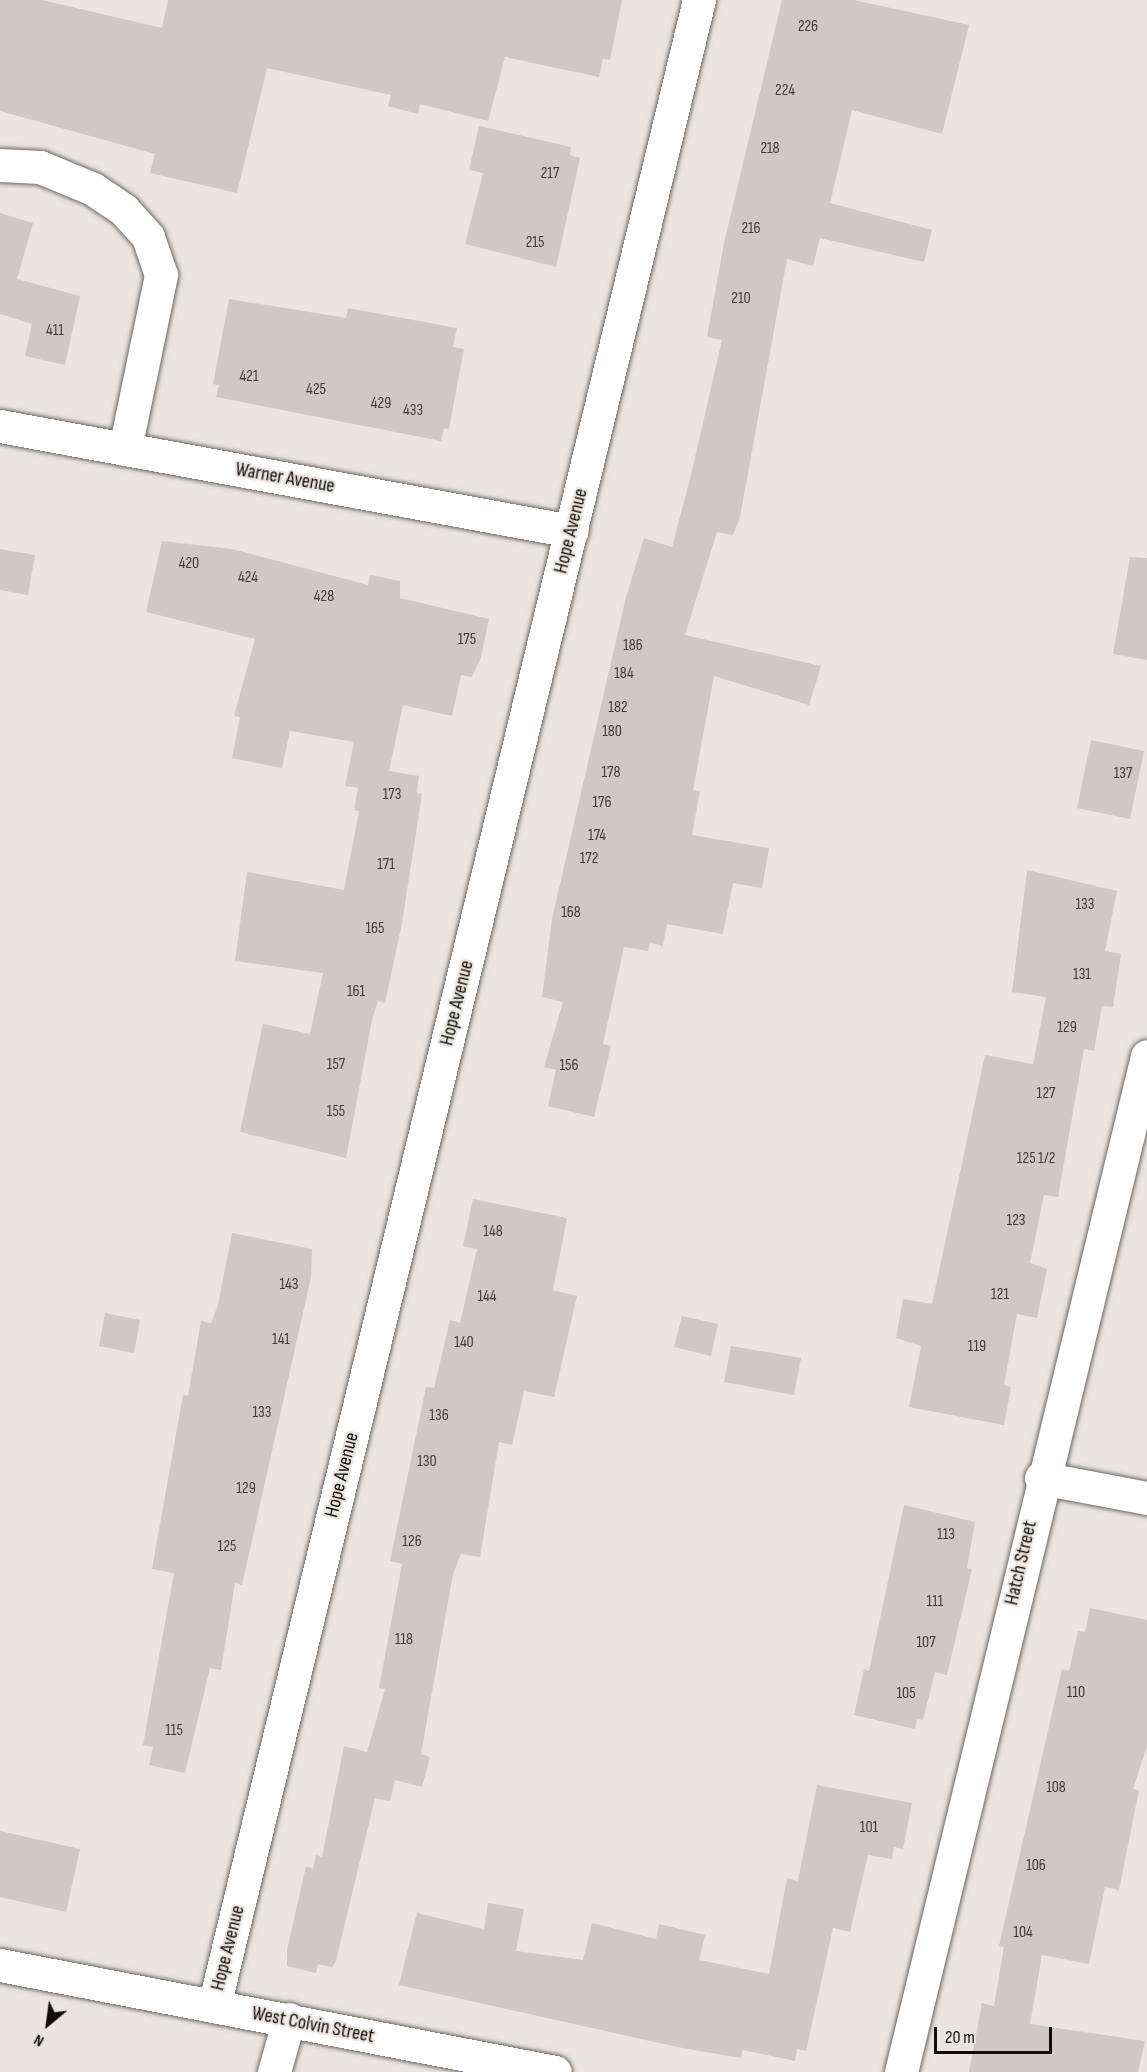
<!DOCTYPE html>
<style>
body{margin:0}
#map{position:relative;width:1147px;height:2072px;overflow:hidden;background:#eae5e1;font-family:"Sofia Sans Condensed",sans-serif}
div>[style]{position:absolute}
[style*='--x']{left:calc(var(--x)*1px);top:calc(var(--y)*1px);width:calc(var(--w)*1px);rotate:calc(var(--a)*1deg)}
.building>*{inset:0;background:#cec9c5}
.roads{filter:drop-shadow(0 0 2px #6d6865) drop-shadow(0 0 2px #6d6865)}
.minor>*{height:33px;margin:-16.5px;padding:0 16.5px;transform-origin:16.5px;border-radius:16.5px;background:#fff}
span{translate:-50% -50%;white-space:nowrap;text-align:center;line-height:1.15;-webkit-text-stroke:4.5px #eae5e1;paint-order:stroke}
.number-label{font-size:16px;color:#3e3c3a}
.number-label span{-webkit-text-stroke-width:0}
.street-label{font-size:20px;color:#0e0d0b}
.north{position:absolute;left:18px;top:1994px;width:60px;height:60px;-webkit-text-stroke:4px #eae5e1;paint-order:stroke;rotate:209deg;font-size:16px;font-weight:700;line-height:24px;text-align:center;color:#0e0d0b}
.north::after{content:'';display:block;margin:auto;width:21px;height:27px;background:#0e0d0b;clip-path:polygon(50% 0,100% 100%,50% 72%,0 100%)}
.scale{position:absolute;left:934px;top:2027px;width:118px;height:27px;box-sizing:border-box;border:3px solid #0e0d0b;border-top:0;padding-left:8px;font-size:18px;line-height:21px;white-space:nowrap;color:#0e0d0b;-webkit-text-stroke:4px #eae5e1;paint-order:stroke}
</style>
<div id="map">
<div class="building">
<div style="clip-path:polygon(0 0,42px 0,162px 28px,168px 0,622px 0,610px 60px,603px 59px,599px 77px,505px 57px,488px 121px,420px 104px,418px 114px,388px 106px,391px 95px,267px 68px,237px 193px,150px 173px,155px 154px,0 111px)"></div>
<div style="clip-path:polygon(782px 0,854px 0,969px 25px,942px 134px,852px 110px,830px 203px,932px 230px,924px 262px,820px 238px,813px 266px,787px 259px,740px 517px,733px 535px,717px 532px,685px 635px,821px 666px,809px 705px,714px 676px,693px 790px,700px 791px,692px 835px,769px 848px,762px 888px,733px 883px,723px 934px,667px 924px,663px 946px,650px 943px,648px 951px,624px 947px,603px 1044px,611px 1046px,594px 1117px,548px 1106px,556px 1070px,544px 1067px,563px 1002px,542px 997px,552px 919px,626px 597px,644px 538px,672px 547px,691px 475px,722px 340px,707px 337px,724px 243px)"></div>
<div style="clip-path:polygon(479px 126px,571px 147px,570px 155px,580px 158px,556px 267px,465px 244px,483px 173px,469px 170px)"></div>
<div style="clip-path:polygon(0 213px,33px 223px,17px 279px,80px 296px,65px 365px,25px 356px,32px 324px,0 314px)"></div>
<div style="clip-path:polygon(229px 299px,346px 318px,348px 308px,457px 328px,453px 347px,464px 349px,449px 429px,444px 428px,441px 441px,216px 397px,219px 385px,213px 384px)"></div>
<div style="clip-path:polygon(162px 541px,232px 549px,368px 585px,370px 575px,400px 581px,400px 598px,489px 619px,481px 657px,472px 677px,461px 675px,452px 716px,403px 705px,389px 771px,419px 776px,417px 793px,422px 794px,402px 923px,385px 1003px,378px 1001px,372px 1020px,346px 1158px,240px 1132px,263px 1024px,310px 1034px,323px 973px,235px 961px,247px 872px,344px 890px,359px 811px,354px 810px,358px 788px,345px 786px,354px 742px,290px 731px,282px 768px,232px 758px,240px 717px,234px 716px,255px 639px,146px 612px)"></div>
<div style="clip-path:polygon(0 549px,35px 555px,28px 595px,0 590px)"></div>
<div style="clip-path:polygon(1130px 557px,1147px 558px,1147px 660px,1113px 654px)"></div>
<div style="clip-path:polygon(1091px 740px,1144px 751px,1130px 819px,1077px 808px)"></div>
<div style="clip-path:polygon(1027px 870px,1117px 891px,1105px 951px,1121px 954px,1113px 1007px,1102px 1006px,1094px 1051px,1084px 1049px,1058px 1197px,1044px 1195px,1030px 1263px,1047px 1269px,1037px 1318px,1017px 1314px,1004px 1385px,1011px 1387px,1004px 1425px,909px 1407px,921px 1346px,896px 1338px,903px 1299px,932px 1304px,985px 1055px,1033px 1064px,1046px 997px,1012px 992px)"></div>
<div style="clip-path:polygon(473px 1199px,567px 1218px,553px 1290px,577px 1296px,554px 1397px,524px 1391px,512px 1445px,499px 1442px,480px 1557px,461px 1554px,453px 1574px,421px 1754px,430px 1757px,422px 1787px,395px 1780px,390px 1801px,375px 1798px,336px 1961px,332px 1967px,318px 1964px,316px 1973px,287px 1966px,287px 1950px,306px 1866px,313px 1869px,316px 1855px,322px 1857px,344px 1746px,367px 1752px,385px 1689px,379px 1688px,402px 1564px,390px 1561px,426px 1387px,434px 1388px,450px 1320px,460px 1323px,477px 1249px,463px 1246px)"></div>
<div style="clip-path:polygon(232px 1233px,312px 1249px,311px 1277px,242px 1585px,235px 1583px,221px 1670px,210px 1668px,185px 1773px,149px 1765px,153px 1747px,143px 1745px,174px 1573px,152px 1569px,183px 1395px,188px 1396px,201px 1321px,211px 1323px,218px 1305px)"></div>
<div style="clip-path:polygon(105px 1313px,140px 1320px,134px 1353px,99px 1346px)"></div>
<div style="clip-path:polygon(682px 1316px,718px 1324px,711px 1356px,674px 1347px)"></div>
<div style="clip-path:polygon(731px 1346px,801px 1358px,794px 1395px,724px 1382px)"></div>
<div style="clip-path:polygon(904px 1505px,975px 1522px,967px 1568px,972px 1569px,947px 1675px,935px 1672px,923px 1720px,917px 1719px,915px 1729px,854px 1715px,864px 1669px,869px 1671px)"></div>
<div style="clip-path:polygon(1090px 1608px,1147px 1620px,1147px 1746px,1133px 1789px,1139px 1790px,1119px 1890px,1105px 1887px,1089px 1964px,1042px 1955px,1030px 2024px,1145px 2041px,1138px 2072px,969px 2072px,982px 2003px,994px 2006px,1004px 1947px,999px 1946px,1062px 1669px,1069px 1671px,1078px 1631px,1085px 1632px)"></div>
<div style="clip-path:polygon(817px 1785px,912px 1803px,903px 1849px,894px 1847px,892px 1859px,868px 1855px,850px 1932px,833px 1928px,806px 2051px,797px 2049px,795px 2061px,743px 2050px,741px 2058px,677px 2047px,399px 1985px,417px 1913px,484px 1929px,488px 1903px,524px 1909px,516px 1951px,583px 1960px,592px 1923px,656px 1939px,659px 1924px,705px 1935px,699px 1960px,769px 1974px,787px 1878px,798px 1881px)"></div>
<div style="clip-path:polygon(0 1831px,80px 1849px,66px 1912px,0 1897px)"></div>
</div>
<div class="roads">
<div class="minor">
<div style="--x:0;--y:165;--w:40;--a:2.9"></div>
<div style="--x:40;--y:167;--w:57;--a:22.5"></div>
<div style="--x:93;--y:189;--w:37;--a:34"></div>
<div style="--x:124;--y:210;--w:36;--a:48"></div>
<div style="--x:148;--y:237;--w:40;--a:71.1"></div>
<div style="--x:161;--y:275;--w:178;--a:101.7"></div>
<div style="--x:0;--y:426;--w:581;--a:10.42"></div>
<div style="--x:1041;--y:1478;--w:108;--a:10.7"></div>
<div style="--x:0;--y:1965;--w:565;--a:10.91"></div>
<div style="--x:214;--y:2006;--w:2064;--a:-76.41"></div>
<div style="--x:274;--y:2072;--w:55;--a:-74.2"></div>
<div style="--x:901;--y:2072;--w:1045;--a:-76.39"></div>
</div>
</div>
<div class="number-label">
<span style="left:808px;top:27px">226</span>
<span style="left:785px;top:91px">224</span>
<span style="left:770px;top:149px">218</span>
<span style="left:550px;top:174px">217</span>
<span style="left:751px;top:229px">216</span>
<span style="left:535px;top:243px">215</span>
<span style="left:741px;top:299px">210</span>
<span style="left:55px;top:331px">411</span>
<span style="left:249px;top:377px">421</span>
<span style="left:316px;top:390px">425</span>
<span style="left:381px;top:404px">429</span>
<span style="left:413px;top:411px">433</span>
<span style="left:189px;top:564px">420</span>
<span style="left:248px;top:578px">424</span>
<span style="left:324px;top:597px">428</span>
<span style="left:467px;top:640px">175</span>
<span style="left:633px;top:646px">186</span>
<span style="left:624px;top:674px">184</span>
<span style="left:618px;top:708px">182</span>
<span style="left:612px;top:732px">180</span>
<span style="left:611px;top:773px">178</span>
<span style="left:1123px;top:774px">137</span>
<span style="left:392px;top:795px">173</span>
<span style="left:602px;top:803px">176</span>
<span style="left:597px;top:836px">174</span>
<span style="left:589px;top:859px">172</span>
<span style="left:386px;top:865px">171</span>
<span style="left:1085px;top:905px">133</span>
<span style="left:571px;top:913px">168</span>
<span style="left:375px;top:929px">165</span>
<span style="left:1082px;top:975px">131</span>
<span style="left:356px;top:992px">161</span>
<span style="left:1067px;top:1028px">129</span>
<span style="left:336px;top:1065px">157</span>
<span style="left:569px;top:1066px">156</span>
<span style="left:1046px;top:1094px">127</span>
<span style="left:336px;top:1112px">155</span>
<span style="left:1036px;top:1159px">125 1/2</span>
<span style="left:1016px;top:1221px">123</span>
<span style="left:493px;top:1232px">148</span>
<span style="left:289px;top:1285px">143</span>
<span style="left:1000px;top:1295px">121</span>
<span style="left:487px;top:1297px">144</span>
<span style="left:281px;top:1340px">141</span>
<span style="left:464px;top:1343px">140</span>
<span style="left:977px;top:1347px">119</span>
<span style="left:262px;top:1413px">133</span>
<span style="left:439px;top:1416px">136</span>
<span style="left:427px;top:1462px">130</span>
<span style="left:246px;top:1489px">129</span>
<span style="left:946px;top:1535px">113</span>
<span style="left:412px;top:1542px">126</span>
<span style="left:227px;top:1547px">125</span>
<span style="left:935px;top:1602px">111</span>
<span style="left:404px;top:1640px">118</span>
<span style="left:926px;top:1643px">107</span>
<span style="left:1076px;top:1693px">110</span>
<span style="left:906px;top:1694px">105</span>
<span style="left:174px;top:1731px">115</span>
<span style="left:1056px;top:1788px">108</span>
<span style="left:869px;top:1828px">101</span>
<span style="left:1036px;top:1866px">106</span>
<span style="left:1023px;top:1933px">104</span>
</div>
<div class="street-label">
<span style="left:285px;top:478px;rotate:10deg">Warner Avenue</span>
<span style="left:571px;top:531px;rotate:-76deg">Hope Avenue</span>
<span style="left:457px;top:1003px;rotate:-76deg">Hope Avenue</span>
<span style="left:342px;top:1475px;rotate:-76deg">Hope Avenue</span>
<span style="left:1021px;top:1563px;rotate:-77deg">Hatch Street</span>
<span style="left:228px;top:1948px;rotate:-76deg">Hope Avenue</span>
<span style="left:313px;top:2025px;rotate:11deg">West Colvin Street</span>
</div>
<div class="north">N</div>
<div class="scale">20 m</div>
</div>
